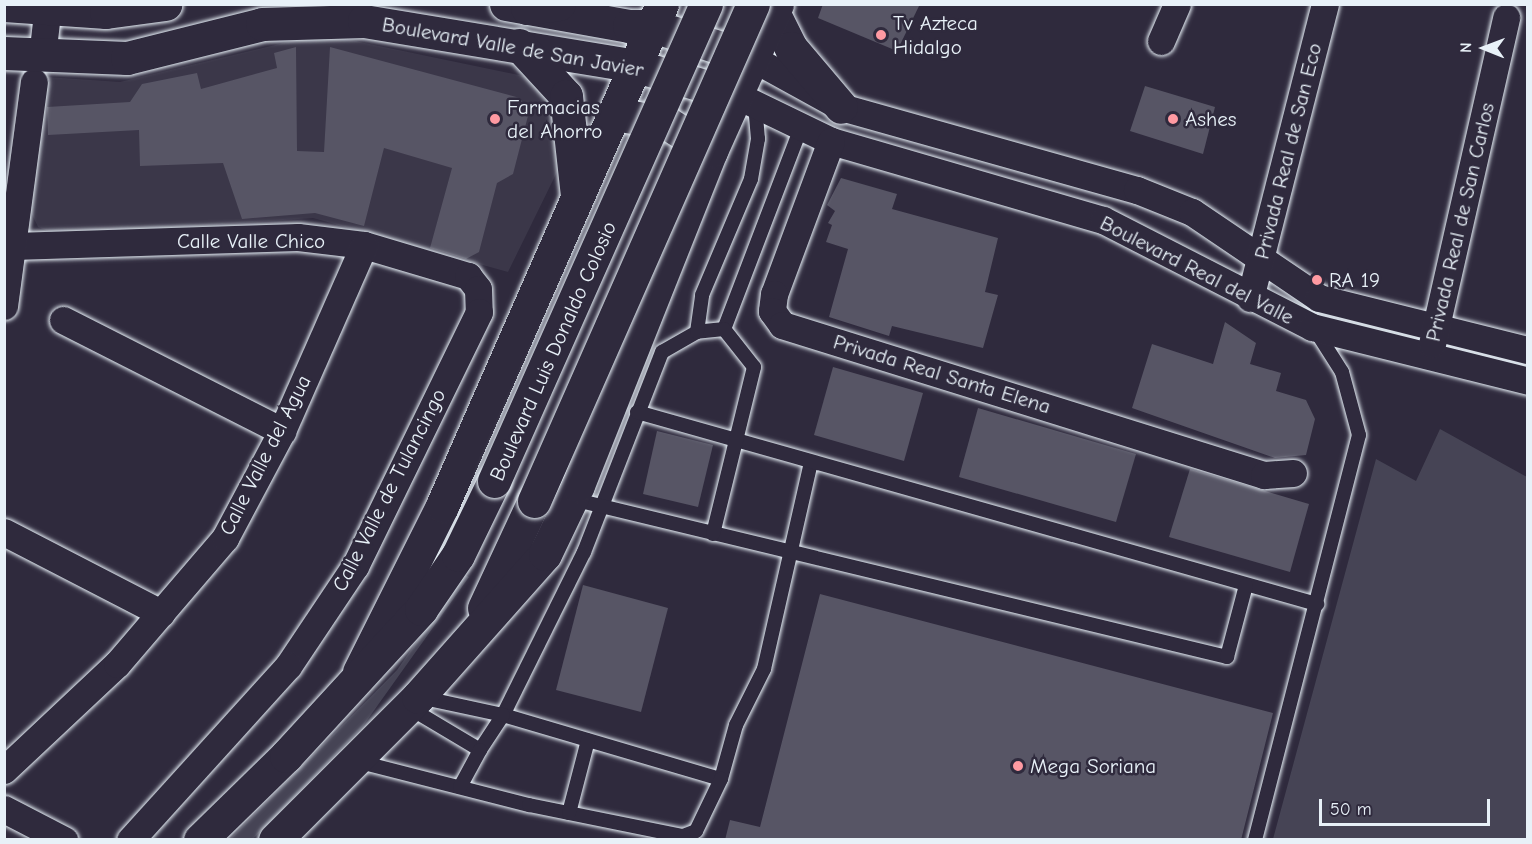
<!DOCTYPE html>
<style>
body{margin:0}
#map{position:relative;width:1532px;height:844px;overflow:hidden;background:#2f2a3d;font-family:"Comic Neue",sans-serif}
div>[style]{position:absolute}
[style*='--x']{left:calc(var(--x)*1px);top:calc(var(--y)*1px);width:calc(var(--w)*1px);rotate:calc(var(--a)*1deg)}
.built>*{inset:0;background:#3b3749}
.green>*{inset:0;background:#464455}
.building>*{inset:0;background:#575565}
.roads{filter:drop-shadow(0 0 2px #e8f1f8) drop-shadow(0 0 2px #e8f1f8)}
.lane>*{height:14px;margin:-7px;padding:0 7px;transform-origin:7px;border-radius:7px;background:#2f2a3d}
.street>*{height:27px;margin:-13.5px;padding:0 13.5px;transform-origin:13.5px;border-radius:13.5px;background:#2f2a3d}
.secondary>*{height:33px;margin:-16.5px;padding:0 16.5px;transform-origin:16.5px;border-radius:16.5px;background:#2f2a3d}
.primary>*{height:33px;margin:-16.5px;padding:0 16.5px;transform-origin:16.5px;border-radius:16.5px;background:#2f2a3d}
.bridges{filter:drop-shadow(0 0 2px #e8f1f8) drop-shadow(0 0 2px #e8f1f8)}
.primary-bridge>*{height:33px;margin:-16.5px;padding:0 16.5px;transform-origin:16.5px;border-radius:16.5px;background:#2f2a3d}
.dots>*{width:16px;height:16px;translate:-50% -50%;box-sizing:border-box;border:3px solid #2f2a3d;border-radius:50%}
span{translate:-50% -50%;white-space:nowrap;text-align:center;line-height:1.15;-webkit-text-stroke:5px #2f2a3d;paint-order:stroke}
.poi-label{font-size:21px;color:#e8f1f8}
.left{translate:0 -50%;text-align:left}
.street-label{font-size:21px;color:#e8f1f8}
.frame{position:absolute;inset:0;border:6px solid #e8f1f8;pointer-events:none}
.north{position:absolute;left:1454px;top:18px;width:60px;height:60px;-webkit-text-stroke:4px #2f2a3d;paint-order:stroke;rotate:271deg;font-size:16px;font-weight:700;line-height:24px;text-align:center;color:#e8f1f8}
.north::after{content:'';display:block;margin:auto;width:21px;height:27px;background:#e8f1f8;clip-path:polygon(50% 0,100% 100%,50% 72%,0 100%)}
.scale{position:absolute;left:1319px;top:799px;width:171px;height:27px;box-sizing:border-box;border:3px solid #e8f1f8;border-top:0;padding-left:8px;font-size:18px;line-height:21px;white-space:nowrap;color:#e8f1f8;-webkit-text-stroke:4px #2f2a3d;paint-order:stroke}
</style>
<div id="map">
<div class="built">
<div style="clip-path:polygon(309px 37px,336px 37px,533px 78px,556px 100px,559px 168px,508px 272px,313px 218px,58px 235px,38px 227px,28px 206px,47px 77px,120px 82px)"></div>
</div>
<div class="green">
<div style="clip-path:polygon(1440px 429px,1527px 477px,1527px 839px,1273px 839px,1376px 459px,1416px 481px)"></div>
<div style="clip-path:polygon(464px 574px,469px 577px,363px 726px,253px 839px,229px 840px,397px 670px)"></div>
</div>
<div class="building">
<div style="clip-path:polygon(823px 4px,920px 4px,897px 51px,818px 18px)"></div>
<div style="clip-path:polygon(296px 47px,297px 151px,324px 152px,330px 47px,520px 98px,529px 112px,513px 174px,497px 183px,479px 252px,466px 259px,430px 248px,452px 168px,384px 148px,364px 226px,315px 213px,242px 219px,223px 163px,140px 166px,139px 130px,48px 135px,47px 107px,130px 102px,142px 84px,197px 73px,201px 89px,277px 68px,274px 53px)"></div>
<div style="clip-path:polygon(1145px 86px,1215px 107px,1203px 154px,1130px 131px)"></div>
<div style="clip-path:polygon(841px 178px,897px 194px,892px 209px,998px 238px,985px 292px,998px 295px,983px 348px,892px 326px,889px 336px,829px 317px,848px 249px,826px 242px,832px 225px,828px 223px,835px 211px,827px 205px)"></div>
<div style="clip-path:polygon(1225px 322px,1256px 343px,1250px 364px,1281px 373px,1276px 391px,1306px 400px,1315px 419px,1306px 455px,1275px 458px,1132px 408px,1152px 344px,1213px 364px)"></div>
<div style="clip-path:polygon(833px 367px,923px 393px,904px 461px,814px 435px)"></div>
<div style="clip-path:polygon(978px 408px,1136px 454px,1116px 522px,959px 477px)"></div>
<div style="clip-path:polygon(657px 431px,713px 445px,698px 507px,643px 494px)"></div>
<div style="clip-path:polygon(1190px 469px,1309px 504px,1290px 572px,1169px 537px)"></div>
<div style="clip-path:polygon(583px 585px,668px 608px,641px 712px,556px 690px)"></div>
<div style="clip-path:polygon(820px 594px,1273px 713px,1241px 840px,725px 840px,730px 820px,760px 827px)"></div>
</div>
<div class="roads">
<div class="lane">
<div style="--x:802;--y:125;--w:218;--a:110.9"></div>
<div style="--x:724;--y:329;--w:27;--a:174"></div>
<div style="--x:697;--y:332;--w:40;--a:150.3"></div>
<div style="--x:662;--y:352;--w:215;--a:111.3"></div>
<div style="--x:584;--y:552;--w:182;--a:116.4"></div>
<div style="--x:503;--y:715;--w:227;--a:16.4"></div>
<div style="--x:721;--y:779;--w:56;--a:-74.5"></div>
<div style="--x:736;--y:725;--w:63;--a:-63.4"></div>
<div style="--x:764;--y:669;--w:212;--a:-77.2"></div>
<div style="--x:697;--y:332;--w:37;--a:-82"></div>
<div style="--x:702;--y:295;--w:126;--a:-67.1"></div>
<div style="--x:751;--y:179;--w:41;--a:-80.1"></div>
<div style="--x:758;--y:139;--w:36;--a:-95"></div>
<div style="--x:637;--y:412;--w:707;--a:15.77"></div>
<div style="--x:572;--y:499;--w:674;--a:13.56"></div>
<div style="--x:1227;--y:657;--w:74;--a:-75.2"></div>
<div style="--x:713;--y:534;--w:172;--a:-76.2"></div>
<div style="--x:754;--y:367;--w:48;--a:-128.3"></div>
<div style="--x:408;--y:707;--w:84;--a:30.8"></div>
<div style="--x:480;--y:750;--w:42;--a:-56.7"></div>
<div style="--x:503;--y:715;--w:85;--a:-167.8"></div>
<div style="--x:356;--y:761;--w:179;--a:14.3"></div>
<div style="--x:529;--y:805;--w:157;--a:11.4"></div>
<div style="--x:683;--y:836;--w:14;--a:-21"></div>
<div style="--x:696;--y:831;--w:58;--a:-64.3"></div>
<div style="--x:460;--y:787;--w:42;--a:-61.6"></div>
<div style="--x:569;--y:813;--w:75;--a:-75.4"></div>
<div style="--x:1255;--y:840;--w:418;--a:-75.6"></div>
<div style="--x:1359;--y:435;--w:65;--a:-105.1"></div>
<div style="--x:1342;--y:372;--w:49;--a:-122.4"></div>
</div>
<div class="street">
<div style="--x:1161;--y:41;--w:40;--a:-66.6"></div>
<div style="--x:42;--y:57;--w:53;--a:-83.5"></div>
<div style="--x:752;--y:58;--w:102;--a:28.8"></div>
<div style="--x:841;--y:107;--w:307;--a:15.7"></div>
<div style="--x:1137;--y:190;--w:59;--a:21.8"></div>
<div style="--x:1192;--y:212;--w:153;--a:34.1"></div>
<div style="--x:1319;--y:298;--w:215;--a:14"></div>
<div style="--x:736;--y:95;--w:106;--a:25.8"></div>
<div style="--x:831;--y:141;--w:283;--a:16.2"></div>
<div style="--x:1103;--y:220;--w:235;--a:27.1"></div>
<div style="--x:1312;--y:327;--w:223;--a:14"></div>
<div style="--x:831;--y:141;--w:163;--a:110.4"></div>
<div style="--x:774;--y:294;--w:17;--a:97"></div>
<div style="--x:772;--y:311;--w:17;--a:54"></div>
<div style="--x:782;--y:325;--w:505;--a:17.29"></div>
<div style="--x:1264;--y:475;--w:29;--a:-4"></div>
<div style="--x:13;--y:246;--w:285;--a:-1.8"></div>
<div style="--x:298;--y:237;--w:66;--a:6.9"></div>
<div style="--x:364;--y:245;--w:109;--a:16.6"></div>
<div style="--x:468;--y:276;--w:16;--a:52"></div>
<div style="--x:478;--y:289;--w:23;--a:88"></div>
<div style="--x:479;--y:312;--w:283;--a:116"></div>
<div style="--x:355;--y:566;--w:120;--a:123.8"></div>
<div style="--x:288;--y:666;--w:235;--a:132.2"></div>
<div style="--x:1250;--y:298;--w:303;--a:-75.7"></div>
<div style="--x:4;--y:306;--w:226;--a:-82.4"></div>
<div style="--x:63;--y:320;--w:246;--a:26.9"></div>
<div style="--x:1432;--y:344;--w:335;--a:-77.2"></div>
<div style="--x:4;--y:532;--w:177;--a:27.3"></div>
<div style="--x:4;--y:770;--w:155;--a:-43.2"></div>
<div style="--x:117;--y:664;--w:166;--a:-49.4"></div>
<div style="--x:225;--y:538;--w:121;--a:-62"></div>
<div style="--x:282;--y:431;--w:203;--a:-66.2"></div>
<div style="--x:4;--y:809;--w:68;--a:27.3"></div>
</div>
<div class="secondary">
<div style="--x:506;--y:4;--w:125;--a:10.1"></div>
<div style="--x:629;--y:26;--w:24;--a:0"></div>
<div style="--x:653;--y:26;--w:104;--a:17.9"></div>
<div style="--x:4;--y:5;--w:102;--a:3.9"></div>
<div style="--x:106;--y:12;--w:60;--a:-7.7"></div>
<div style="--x:4;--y:53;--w:123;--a:2.3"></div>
<div style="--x:127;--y:58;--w:139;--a:-14.1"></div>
<div style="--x:262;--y:24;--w:102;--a:-1.7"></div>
<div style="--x:364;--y:21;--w:276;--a:9.4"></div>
<div style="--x:636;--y:66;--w:104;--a:16.2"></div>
</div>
<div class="primary">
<div style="--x:527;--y:8;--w:32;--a:-7"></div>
<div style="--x:773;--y:12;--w:40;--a:63.4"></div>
<div style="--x:791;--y:48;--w:77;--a:49.7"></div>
<div style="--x:519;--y:45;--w:69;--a:47.3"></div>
<div style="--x:566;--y:96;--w:100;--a:83.7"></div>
<div style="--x:626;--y:116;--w:42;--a:9.7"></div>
<div style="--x:667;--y:123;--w:52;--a:32.5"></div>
<div style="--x:484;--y:608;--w:118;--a:-65"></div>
<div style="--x:359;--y:672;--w:186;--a:-63.4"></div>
<div style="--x:442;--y:506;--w:548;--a:-66.33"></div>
<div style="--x:200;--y:840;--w:120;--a:-44.3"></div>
<div style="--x:286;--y:756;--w:200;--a:-47.4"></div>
<div style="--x:421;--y:609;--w:65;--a:-55.6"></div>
<div style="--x:458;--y:555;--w:82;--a:-64.1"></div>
<div style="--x:275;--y:840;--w:202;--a:-45"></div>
<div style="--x:418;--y:697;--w:191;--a:-48.4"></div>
<div style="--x:545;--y:554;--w:76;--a:-64.4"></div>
<div style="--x:578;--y:485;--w:360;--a:-68.3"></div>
<div style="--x:711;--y:151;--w:161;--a:-65.8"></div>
</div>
</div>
<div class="bridges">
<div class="primary-bridge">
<div style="--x:494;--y:481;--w:522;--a:-66.04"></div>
<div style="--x:534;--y:501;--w:543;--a:-66.22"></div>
</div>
</div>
<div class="dots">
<div style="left:881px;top:35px;background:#ff9aa2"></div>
<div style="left:495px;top:119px;background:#ff9aa2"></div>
<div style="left:1173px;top:119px;background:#ff9aa2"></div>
<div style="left:1317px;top:280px;background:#ff9aa2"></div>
<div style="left:1018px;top:766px;background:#ff9aa2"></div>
</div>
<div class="poi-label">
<span class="left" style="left:893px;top:35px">Tv Azteca<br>Hidalgo</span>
<span class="left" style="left:507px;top:119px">Farmacias<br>del Ahorro</span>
<span class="left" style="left:1185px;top:119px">Ashes</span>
<span class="left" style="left:1329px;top:280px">RA 19</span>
<span class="left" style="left:1030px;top:766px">Mega Soriana</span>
</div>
<div class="street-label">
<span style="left:513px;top:47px;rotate:10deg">Boulevard Valle de San Javier</span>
<span style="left:1288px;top:151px;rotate:-76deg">Privada Real de San Eco</span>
<span style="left:1460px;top:222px;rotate:-77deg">Privada Real de San Carlos</span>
<span style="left:251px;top:241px">Calle Valle Chico</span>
<span style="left:1197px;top:270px;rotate:27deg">Boulevard Real del Valle</span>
<span style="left:553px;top:351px;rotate:-66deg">Boulevard Luis Donaldo Colosio</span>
<span style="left:942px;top:374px;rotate:17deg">Privada Real Santa Elena</span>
<span style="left:265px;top:455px;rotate:-63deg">Calle Valle del Agua</span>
<span style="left:389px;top:490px;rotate:-63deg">Calle Valle de Tulancingo</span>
</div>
<div class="frame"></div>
<div class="north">N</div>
<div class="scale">50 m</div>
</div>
